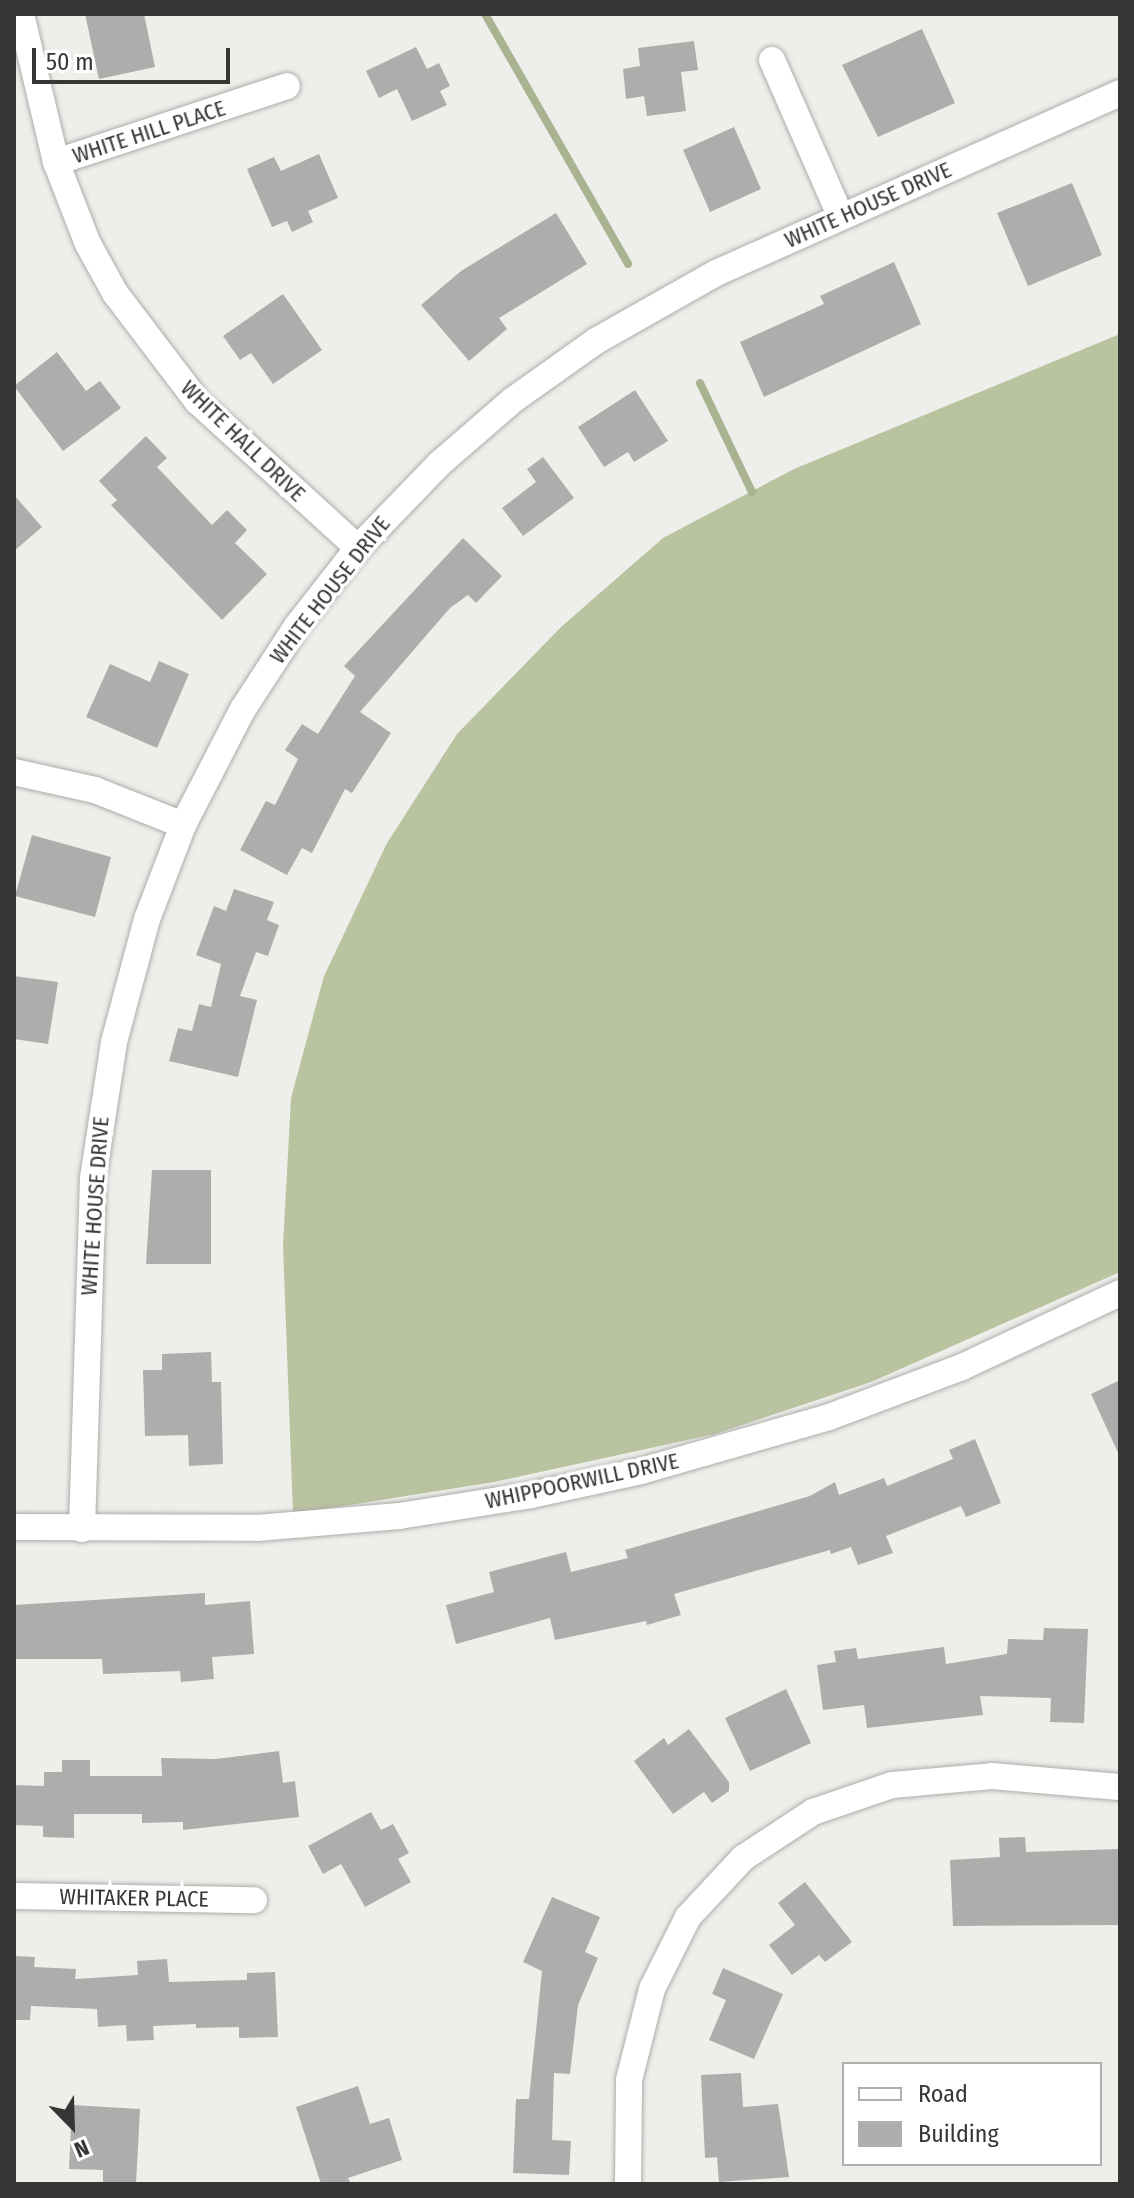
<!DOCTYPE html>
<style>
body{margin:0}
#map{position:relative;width:1134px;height:2198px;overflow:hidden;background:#eeefeb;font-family:"Fira Sans Condensed",sans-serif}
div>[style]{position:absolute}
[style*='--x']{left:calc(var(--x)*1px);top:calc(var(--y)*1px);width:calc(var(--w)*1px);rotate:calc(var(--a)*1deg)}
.forest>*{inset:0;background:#bac3a0}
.stream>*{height:8px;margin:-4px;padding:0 4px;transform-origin:4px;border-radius:4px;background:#aab391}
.building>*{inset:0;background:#adaeab}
.roads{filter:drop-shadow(0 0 2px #acadaa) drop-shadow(0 0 2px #acadaa)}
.minor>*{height:26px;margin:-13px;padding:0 13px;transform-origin:13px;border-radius:13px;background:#fff}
span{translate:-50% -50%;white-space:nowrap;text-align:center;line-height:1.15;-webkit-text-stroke:7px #fff;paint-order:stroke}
.street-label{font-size:22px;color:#363735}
.frame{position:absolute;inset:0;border:16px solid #363735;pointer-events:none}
.legend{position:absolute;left:842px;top:2062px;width:260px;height:104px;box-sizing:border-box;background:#fff;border:2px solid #afafae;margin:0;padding:10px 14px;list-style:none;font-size:24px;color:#363735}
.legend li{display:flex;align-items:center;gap:16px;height:40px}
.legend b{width:40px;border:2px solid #afafae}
.north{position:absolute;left:32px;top:2086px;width:80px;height:80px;-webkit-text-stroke:6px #fff;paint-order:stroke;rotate:157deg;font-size:22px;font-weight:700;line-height:32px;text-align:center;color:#363735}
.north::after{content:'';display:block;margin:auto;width:28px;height:36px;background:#363735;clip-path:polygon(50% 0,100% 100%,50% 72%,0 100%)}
.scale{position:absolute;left:32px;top:48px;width:198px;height:36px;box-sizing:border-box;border:4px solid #363735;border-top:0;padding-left:10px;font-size:24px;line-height:28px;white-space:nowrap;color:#363735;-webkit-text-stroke:6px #fff;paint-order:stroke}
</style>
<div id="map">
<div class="forest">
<div style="clip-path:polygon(1120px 334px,1120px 1272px,871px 1382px,715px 1434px,494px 1482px,293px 1514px,283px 1245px,291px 1098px,324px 976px,387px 843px,457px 734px,561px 627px,663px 538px,794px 469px)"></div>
</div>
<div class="stream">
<div style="--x:485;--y:14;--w:288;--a:60.2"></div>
<div style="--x:700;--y:383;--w:121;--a:64.5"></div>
</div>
<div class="building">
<div style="clip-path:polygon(85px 14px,144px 14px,155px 67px,99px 79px)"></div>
<div style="clip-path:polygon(922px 29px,955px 103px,878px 137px,842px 65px)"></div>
<div style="clip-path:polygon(694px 41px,698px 70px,681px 72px,686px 111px,647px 116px,644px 96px,626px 99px,623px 69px,640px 66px,638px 48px)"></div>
<div style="clip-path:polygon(416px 47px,427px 69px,439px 63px,450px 86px,440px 91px,447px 105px,412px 121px,397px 89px,379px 98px,366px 71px)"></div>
<div style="clip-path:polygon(734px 127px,761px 189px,710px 212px,683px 150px)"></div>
<div style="clip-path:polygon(319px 154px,338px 198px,308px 211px,313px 222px,292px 232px,287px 221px,272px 227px,247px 169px,274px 157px,281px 171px)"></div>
<div style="clip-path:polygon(1072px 183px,1102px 255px,1028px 286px,997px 213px)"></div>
<div style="clip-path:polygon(556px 213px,587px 264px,499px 318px,507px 329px,469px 361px,421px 305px,461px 271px)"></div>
<div style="clip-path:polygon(894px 262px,921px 324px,764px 397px,740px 342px,824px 304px,820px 296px)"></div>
<div style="clip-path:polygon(283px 294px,322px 350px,273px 384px,251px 353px,240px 360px,223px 336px)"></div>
<div style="clip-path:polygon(57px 352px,86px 391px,100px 381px,121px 408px,63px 451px,14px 386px)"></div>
<div style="clip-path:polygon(635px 390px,668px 441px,634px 462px,628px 452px,604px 467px,578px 427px)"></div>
<div style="clip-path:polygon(146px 436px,167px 458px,157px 467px,212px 525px,227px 510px,247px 530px,235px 543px,267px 574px,222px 620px,111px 505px,117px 500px,99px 481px)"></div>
<div style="clip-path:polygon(543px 457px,574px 498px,523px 536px,502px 508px,536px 482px,527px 469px)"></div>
<div style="clip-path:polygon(14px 495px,42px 527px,14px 551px)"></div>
<div style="clip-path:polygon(463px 538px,502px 576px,476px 603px,468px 595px,450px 608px,360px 712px,391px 733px,352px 793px,345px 789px,312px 853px,302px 848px,287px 875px,240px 850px,266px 801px,275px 805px,298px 759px,285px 750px,302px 724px,318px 734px,355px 676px,344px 666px)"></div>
<div style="clip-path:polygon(159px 661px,189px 674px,157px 748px,86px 717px,110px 664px,150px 682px)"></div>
<div style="clip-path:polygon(32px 835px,111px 857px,95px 917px,15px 896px)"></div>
<div style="clip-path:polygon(234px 889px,274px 902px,267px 920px,279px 925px,268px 956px,256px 952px,240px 996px,257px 1000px,238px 1077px,169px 1061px,178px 1028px,192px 1031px,199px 1004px,211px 1007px,221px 964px,196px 955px,214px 906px,226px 911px)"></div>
<div style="clip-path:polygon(14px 976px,58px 982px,48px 1044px,14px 1039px)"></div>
<div style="clip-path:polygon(152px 1170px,211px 1170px,211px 1264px,146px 1264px)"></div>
<div style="clip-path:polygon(211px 1352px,212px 1382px,221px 1382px,223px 1464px,189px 1466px,188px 1435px,145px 1436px,143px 1370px,162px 1370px,162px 1354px)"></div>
<div style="clip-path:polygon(1120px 1380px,1120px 1457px,1091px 1394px)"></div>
<div style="clip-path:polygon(975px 1439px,1001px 1503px,966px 1517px,961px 1506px,886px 1536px,893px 1553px,858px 1565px,851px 1547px,831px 1554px,830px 1550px,674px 1594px,681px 1615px,647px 1625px,646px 1621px,555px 1640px,550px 1618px,456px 1644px,446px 1605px,494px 1592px,489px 1572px,566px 1552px,571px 1572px,628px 1558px,625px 1550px,810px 1496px,835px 1482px,839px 1495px,884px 1478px,887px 1486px,953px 1459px,949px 1450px)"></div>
<div style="clip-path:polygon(205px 1593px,205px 1605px,250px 1601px,254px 1654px,212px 1657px,214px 1679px,181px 1682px,180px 1671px,103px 1674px,102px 1659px,14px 1659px,14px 1605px)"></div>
<div style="clip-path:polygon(1044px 1628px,1088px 1629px,1084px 1723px,1050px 1722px,1051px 1698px,980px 1696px,983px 1715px,867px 1728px,864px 1705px,823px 1710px,817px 1665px,836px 1662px,834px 1651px,856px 1648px,858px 1659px,944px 1647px,946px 1664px,1007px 1654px,1008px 1639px,1043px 1640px)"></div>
<div style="clip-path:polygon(786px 1689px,811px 1743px,750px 1771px,725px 1718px)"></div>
<div style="clip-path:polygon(689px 1729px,729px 1782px,729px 1791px,712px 1803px,704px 1792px,673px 1814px,634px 1761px,664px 1738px,668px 1745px)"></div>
<div style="clip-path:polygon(279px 1751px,283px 1783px,295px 1781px,299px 1817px,183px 1830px,183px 1822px,142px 1823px,142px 1814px,74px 1814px,74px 1838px,43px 1837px,43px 1826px,14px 1825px,14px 1785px,44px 1786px,44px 1772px,62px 1772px,62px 1760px,90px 1760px,90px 1776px,162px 1776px,161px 1758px,216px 1759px)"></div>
<div style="clip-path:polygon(371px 1812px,381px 1830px,393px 1824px,409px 1853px,398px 1859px,411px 1882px,365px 1907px,341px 1864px,323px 1874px,308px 1846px)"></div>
<div style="clip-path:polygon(1025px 1837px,1026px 1852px,1120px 1849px,1120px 1925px,953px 1926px,950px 1860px,1000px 1857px,999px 1838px)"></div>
<div style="clip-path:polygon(805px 1882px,852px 1942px,825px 1962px,819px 1955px,792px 1975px,769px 1945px,795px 1925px,778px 1903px)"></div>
<div style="clip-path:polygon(552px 1897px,600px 1917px,585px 1952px,598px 1958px,578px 2005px,570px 2074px,554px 2073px,552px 2140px,571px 2141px,569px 2175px,513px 2173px,516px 2099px,529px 2099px,542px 1971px,523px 1962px)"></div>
<div style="clip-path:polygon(14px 1956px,35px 1957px,34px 1967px,76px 1969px,75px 1979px,138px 1975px,137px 1961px,167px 1959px,169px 1982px,247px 1980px,247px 1973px,275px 1972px,278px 2037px,239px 2038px,239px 2027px,196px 2028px,196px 2024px,153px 2026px,154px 2040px,127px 2041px,126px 2025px,98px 2027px,97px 2009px,31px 2006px,30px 2020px,14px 2020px)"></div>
<div style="clip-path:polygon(723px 1968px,783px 1994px,754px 2059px,709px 2040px,726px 2000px,712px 1994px)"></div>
<div style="clip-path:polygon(741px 2073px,743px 2107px,778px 2104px,789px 2177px,719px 2182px,717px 2157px,705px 2158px,701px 2075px)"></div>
<div style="clip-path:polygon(358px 2086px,370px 2124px,389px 2118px,402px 2160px,348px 2178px,351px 2184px,321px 2184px,296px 2107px)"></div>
<div style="clip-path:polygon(72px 2105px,140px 2109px,136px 2184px,103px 2184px,103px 2170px,69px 2169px)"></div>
</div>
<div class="roads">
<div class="minor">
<div style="--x:21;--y:14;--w:152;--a:76.7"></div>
<div style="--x:56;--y:162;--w:88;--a:68.7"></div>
<div style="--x:88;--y:244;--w:56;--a:61.1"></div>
<div style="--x:115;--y:293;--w:136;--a:52.8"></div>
<div style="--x:197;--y:401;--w:218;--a:42.4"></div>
<div style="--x:772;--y:60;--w:171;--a:66.3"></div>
<div style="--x:56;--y:162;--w:243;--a:-18.2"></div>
<div style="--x:14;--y:772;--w:83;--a:12.5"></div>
<div style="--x:95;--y:790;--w:95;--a:21.7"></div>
<div style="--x:14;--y:1527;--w:243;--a:0.2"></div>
<div style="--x:257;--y:1528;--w:143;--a:-4.8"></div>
<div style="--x:399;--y:1516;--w:134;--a:-9"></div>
<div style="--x:531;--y:1495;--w:113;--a:-12.3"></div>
<div style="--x:641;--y:1471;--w:196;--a:-16"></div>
<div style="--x:829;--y:1417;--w:142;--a:-20.6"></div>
<div style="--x:962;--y:1367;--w:174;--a:-25.1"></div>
<div style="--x:82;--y:1529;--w:351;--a:-88.2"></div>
<div style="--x:93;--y:1178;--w:138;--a:-81.2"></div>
<div style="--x:114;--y:1042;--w:127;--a:-75"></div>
<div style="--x:147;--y:919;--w:101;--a:-69"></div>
<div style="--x:183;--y:825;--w:131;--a:-62.7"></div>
<div style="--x:243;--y:709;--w:99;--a:-57"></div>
<div style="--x:297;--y:626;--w:99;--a:-52"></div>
<div style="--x:358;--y:548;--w:117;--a:-46"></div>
<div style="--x:439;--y:464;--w:98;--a:-40.9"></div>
<div style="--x:513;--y:400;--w:102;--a:-35.4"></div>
<div style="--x:596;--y:341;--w:138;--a:-29.5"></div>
<div style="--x:716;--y:273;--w:442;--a:-24"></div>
<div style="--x:14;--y:1896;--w:240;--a:1"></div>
<div style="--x:628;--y:2184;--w:104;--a:-89.4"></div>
<div style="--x:629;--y:2080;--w:94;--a:-75.8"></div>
<div style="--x:652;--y:1989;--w:80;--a:-63.4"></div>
<div style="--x:688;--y:1917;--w:81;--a:-47"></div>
<div style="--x:743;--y:1858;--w:84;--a:-33.3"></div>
<div style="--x:813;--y:1812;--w:83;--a:-18.9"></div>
<div style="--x:892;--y:1785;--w:100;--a:-5.1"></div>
<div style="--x:992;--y:1776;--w:128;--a:4.9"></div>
</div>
</div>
<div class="street-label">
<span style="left:149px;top:132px;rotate:-18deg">WHITE HILL PLACE</span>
<span style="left:868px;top:205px;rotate:-24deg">WHITE HOUSE DRIVE</span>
<span style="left:243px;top:441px;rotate:44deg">WHITE HALL DRIVE</span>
<span style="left:330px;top:590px;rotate:-52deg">WHITE HOUSE DRIVE</span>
<span style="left:95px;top:1206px;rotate:-86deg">WHITE HOUSE DRIVE</span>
<span style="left:582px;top:1481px;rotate:-12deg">WHIPPOORWILL DRIVE</span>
<span style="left:134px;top:1898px;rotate:1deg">WHITAKER PLACE</span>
</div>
<div class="frame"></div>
<ul class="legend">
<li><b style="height:10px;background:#fff"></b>Road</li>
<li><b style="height:22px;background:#adaeab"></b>Building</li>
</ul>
<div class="north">N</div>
<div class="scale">50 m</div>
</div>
